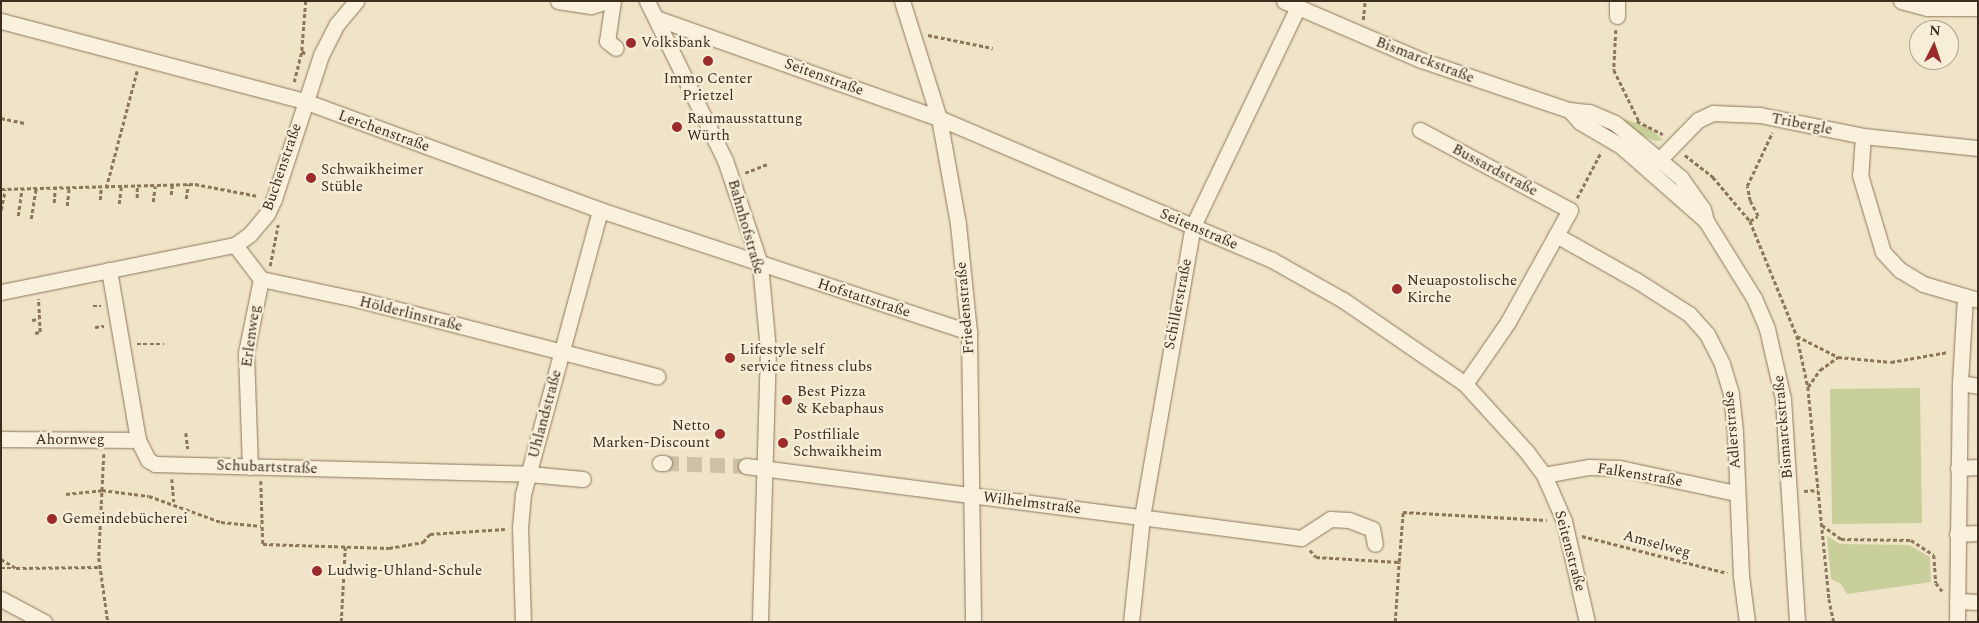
<!DOCTYPE html>
<meta charset="utf-8">
<style>
body{margin:0}
#map{position:relative;width:1979px;height:623px;overflow:hidden;background:#f0e4c8;font-family:Spectral,serif}
div>[style]{position:absolute}
[style*='--x']{left:calc(var(--x)*1px);top:calc(var(--y)*1px);width:calc(var(--w)*1px);rotate:calc(var(--a)*1deg)}
.green>*{inset:0;background:#c9cf9b}
.minor-tunnel>*{height:15px;margin-top:-7.5px;transform-origin:0;background:repeating-linear-gradient(90deg,#ccc0a6 0 15px,transparent 0 23px)}
.path>*{height:2.5px;margin-top:-1.25px;transform-origin:0;background:repeating-linear-gradient(90deg,#8d765c 0 4px,transparent 0 6.5px)}
.roads{filter:drop-shadow(0 0 1px #8d765c) drop-shadow(0 0 1px #8d765c)}
.minor>*{height:15px;margin:-7.5px;padding:0 7.5px;transform-origin:7.5px;border-radius:7.5px;background:#faf1dc}
.dots>*{width:14px;height:14px;translate:-50% -50%;box-sizing:border-box;border:2px solid #f7eed8;border-radius:50%}
span{translate:-50% -50%;white-space:nowrap;text-align:center;line-height:1.15;-webkit-text-stroke:4.5px #f7eed8;paint-order:stroke}
.poi-label{font-size:15px;color:#3d2e20}
.left{translate:0 -50%;text-align:left}
.right{translate:-100% -50%;text-align:right}
.street-label{font-size:15px;color:#3d2e20}
.frame{position:absolute;inset:0;border:2px solid #3d2e20;pointer-events:none}
.north{position:absolute;left:1909px;top:20px;width:50px;height:50px;box-sizing:border-box;background:#f7eed8;border:1px solid #ada18e;border-radius:50%;rotate:4deg;font-size:14px;font-weight:700;line-height:20px;text-align:center;color:#3d2e20}
.north::after{content:'';display:block;margin:auto;width:18px;height:22px;background:#9e2a2b;clip-path:polygon(50% 0,100% 100%,50% 72%,0 100%)}
</style>
<div id="map">
<div class="green">
<div style="clip-path:polygon(1624px 119px,1649px 127px,1663px 140px,1655px 141px,1639px 134px,1623px 121px)"></div>
<div style="clip-path:polygon(1920px 388px,1922px 523px,1832px 524px,1830px 389px)"></div>
<div style="clip-path:polygon(1827px 536px,1840px 544px,1909px 545px,1930px 557px,1931px 582px,1847px 594px,1841px 584px,1831px 579px)"></div>
</div>
<div class="minor-tunnel">
<div style="--x:664;--y:463;--w:82;--a:2.1"></div>
</div>
<div class="path">
<div style="--x:306;--y:1;--w:50;--a:94.6"></div>
<div style="--x:302;--y:51;--w:5;--a:37"></div>
<div style="--x:1363;--y:20;--w:19;--a:-84"></div>
<div style="--x:1616;--y:30;--w:40;--a:92.9"></div>
<div style="--x:1614;--y:70;--w:57;--a:63.9"></div>
<div style="--x:928;--y:35;--w:66;--a:11.3"></div>
<div style="--x:294;--y:82;--w:32;--a:-76"></div>
<div style="--x:1;--y:118;--w:24;--a:12"></div>
<div style="--x:1637;--y:121;--w:29;--a:27"></div>
<div style="--x:1685;--y:155;--w:36;--a:38"></div>
<div style="--x:1713;--y:177;--w:57;--a:49.9"></div>
<div style="--x:1750;--y:221;--w:124;--a:67.8"></div>
<div style="--x:1797;--y:336;--w:52;--a:77.8"></div>
<div style="--x:1808;--y:387;--w:213;--a:84.3"></div>
<div style="--x:1829;--y:599;--w:24;--a:78"></div>
<div style="--x:745;--y:173;--w:24;--a:-22"></div>
<div style="--x:106;--y:188;--w:121;--a:-75.2"></div>
<div style="--x:1;--y:189;--w:194;--a:-1.5"></div>
<div style="--x:195;--y:184;--w:64;--a:10.8"></div>
<div style="--x:171;--y:195;--w:10;--a:-84"></div>
<div style="--x:137;--y:198;--w:11;--a:-90"></div>
<div style="--x:1577;--y:198;--w:52;--a:-62.4"></div>
<div style="--x:186;--y:199;--w:15;--a:-82"></div>
<div style="--x:100;--y:200;--w:11;--a:-85"></div>
<div style="--x:153;--y:202;--w:16;--a:-83"></div>
<div style="--x:54;--y:203;--w:16;--a:-86"></div>
<div style="--x:119;--y:204;--w:17;--a:-83"></div>
<div style="--x:67;--y:206;--w:18;--a:-84"></div>
<div style="--x:1;--y:210;--w:21;--a:-79"></div>
<div style="--x:18;--y:216;--w:28;--a:-82"></div>
<div style="--x:31;--y:219;--w:31;--a:-81"></div>
<div style="--x:1750;--y:221;--w:9;--a:-32"></div>
<div style="--x:1758;--y:216;--w:17;--a:-118"></div>
<div style="--x:1750;--y:201;--w:15;--a:-101"></div>
<div style="--x:1747;--y:186;--w:59;--a:-64.7"></div>
<div style="--x:270;--y:266;--w:42;--a:-79"></div>
<div style="--x:93;--y:306;--w:8;--a:0"></div>
<div style="--x:32;--y:320;--w:7;--a:-8"></div>
<div style="--x:95;--y:327;--w:9;--a:-6"></div>
<div style="--x:35;--y:333;--w:5;--a:-11"></div>
<div style="--x:40;--y:332;--w:33;--a:-93"></div>
<div style="--x:1797;--y:336;--w:46;--a:27.1"></div>
<div style="--x:137;--y:344;--w:27;--a:0"></div>
<div style="--x:1808;--y:387;--w:21;--a:-55"></div>
<div style="--x:1820;--y:370;--w:22;--a:-36"></div>
<div style="--x:1838;--y:357;--w:53;--a:5.4"></div>
<div style="--x:1891;--y:362;--w:58;--a:-10"></div>
<div style="--x:186;--y:433;--w:16;--a:83"></div>
<div style="--x:104;--y:454;--w:104;--a:92.8"></div>
<div style="--x:99;--y:558;--w:65;--a:82"></div>
<div style="--x:172;--y:479;--w:23;--a:85"></div>
<div style="--x:261;--y:481;--w:63;--a:88.2"></div>
<div style="--x:263;--y:544;--w:126;--a:1.8"></div>
<div style="--x:389;--y:548;--w:35;--a:-10"></div>
<div style="--x:423;--y:542;--w:11;--a:-49"></div>
<div style="--x:430;--y:534;--w:75;--a:-3.8"></div>
<div style="--x:1804;--y:491;--w:14;--a:-4"></div>
<div style="--x:66;--y:494;--w:36;--a:-6"></div>
<div style="--x:102;--y:490;--w:47;--a:7.3"></div>
<div style="--x:149;--y:496;--w:77;--a:19.9"></div>
<div style="--x:221;--y:522;--w:40;--a:5.7"></div>
<div style="--x:1822;--y:525;--w:24;--a:36"></div>
<div style="--x:1841;--y:539;--w:70;--a:0.8"></div>
<div style="--x:1911;--y:540;--w:27;--a:33"></div>
<div style="--x:1934;--y:555;--w:28;--a:86"></div>
<div style="--x:1936;--y:583;--w:11;--a:52"></div>
<div style="--x:1582;--y:536;--w:150;--a:14.3"></div>
<div style="--x:1310;--y:550;--w:9;--a:49"></div>
<div style="--x:1316;--y:557;--w:83;--a:3.4"></div>
<div style="--x:1399;--y:562;--w:50;--a:-85.4"></div>
<div style="--x:1403;--y:512;--w:144;--a:3.2"></div>
<div style="--x:1;--y:559;--w:17;--a:31"></div>
<div style="--x:16;--y:568;--w:84;--a:-0.7"></div>
<div style="--x:1;--y:568;--w:14;--a:0"></div>
<div style="--x:341;--y:622;--w:75;--a:-86.9"></div>
<div style="--x:1395;--y:622;--w:60;--a:-86.2"></div>
</div>
<div class="roads">
<div class="minor">
<div style="--x:558;--y:1;--w:33;--a:9"></div>
<div style="--x:591;--y:6;--w:17;--a:-17"></div>
<div style="--x:613;--y:1;--w:40;--a:98.5"></div>
<div style="--x:607;--y:41;--w:11;--a:38"></div>
<div style="--x:647;--y:1;--w:177;--a:63.9"></div>
<div style="--x:725;--y:160;--w:110;--a:71.4"></div>
<div style="--x:760;--y:264;--w:86;--a:84.7"></div>
<div style="--x:768;--y:350;--w:272;--a:91.7"></div>
<div style="--x:902;--y:1;--w:123;--a:72.5"></div>
<div style="--x:939;--y:118;--w:108;--a:79.8"></div>
<div style="--x:958;--y:224;--w:109;--a:84.2"></div>
<div style="--x:969;--y:332;--w:290;--a:89.2"></div>
<div style="--x:1284;--y:1;--w:149;--a:23.3"></div>
<div style="--x:1421;--y:60;--w:156;--a:18.7"></div>
<div style="--x:1569;--y:110;--w:20;--a:6"></div>
<div style="--x:1589;--y:112;--w:28;--a:23"></div>
<div style="--x:1615;--y:123;--w:86;--a:39.8"></div>
<div style="--x:1681;--y:178;--w:38;--a:55"></div>
<div style="--x:1703;--y:209;--w:12;--a:76"></div>
<div style="--x:1617;--y:1;--w:15;--a:90"></div>
<div style="--x:1901;--y:1;--w:27;--a:15"></div>
<div style="--x:1927;--y:8;--w:51;--a:0"></div>
<div style="--x:656;--y:18;--w:300;--a:19.5"></div>
<div style="--x:939;--y:118;--w:362;--a:23.1"></div>
<div style="--x:1272;--y:260;--w:81;--a:29.4"></div>
<div style="--x:1343;--y:300;--w:148;--a:34.5"></div>
<div style="--x:1465;--y:384;--w:91;--a:47.7"></div>
<div style="--x:1526;--y:451;--w:30;--a:53"></div>
<div style="--x:1544;--y:475;--w:50;--a:66.5"></div>
<div style="--x:1564;--y:521;--w:104;--a:77.2"></div>
<div style="--x:1;--y:21;--w:313;--a:14.8"></div>
<div style="--x:304;--y:101;--w:315;--a:20.2"></div>
<div style="--x:600;--y:210;--w:389;--a:18.3"></div>
<div style="--x:1569;--y:110;--w:16;--a:47"></div>
<div style="--x:1580;--y:122;--w:48;--a:30.3"></div>
<div style="--x:1621;--y:146;--w:113;--a:41.4"></div>
<div style="--x:1706;--y:221;--w:91;--a:58.1"></div>
<div style="--x:1754;--y:298;--w:34;--a:67"></div>
<div style="--x:1767;--y:329;--w:72;--a:77.1"></div>
<div style="--x:1783;--y:399;--w:223;--a:86.4"></div>
<div style="--x:1420;--y:130;--w:170;--a:28.1"></div>
<div style="--x:1570;--y:210;--w:128;--a:119"></div>
<div style="--x:1508;--y:322;--w:75;--a:124.7"></div>
<div style="--x:1863;--y:136;--w:39;--a:94"></div>
<div style="--x:1860;--y:175;--w:80;--a:73.4"></div>
<div style="--x:1883;--y:252;--w:25;--a:47"></div>
<div style="--x:1900;--y:270;--w:27;--a:31"></div>
<div style="--x:1923;--y:284;--w:57;--a:16.2"></div>
<div style="--x:1655;--y:164;--w:62;--a:-45.7"></div>
<div style="--x:1698;--y:120;--w:17;--a:-25"></div>
<div style="--x:1713;--y:113;--w:47;--a:2.4"></div>
<div style="--x:1760;--y:115;--w:105;--a:11.5"></div>
<div style="--x:1863;--y:136;--w:116;--a:6"></div>
<div style="--x:1556;--y:235;--w:92;--a:29.4"></div>
<div style="--x:1636;--y:280;--w:63;--a:32.7"></div>
<div style="--x:1689;--y:314;--w:27;--a:48"></div>
<div style="--x:1707;--y:334;--w:34;--a:63"></div>
<div style="--x:1722;--y:364;--w:31;--a:73"></div>
<div style="--x:1731;--y:394;--w:39;--a:84"></div>
<div style="--x:1735;--y:433;--w:143;--a:87.6"></div>
<div style="--x:1741;--y:576;--w:46;--a:82.6"></div>
<div style="--x:235;--y:245;--w:43;--a:52.6"></div>
<div style="--x:261;--y:279;--w:76;--a:101.5"></div>
<div style="--x:246;--y:353;--w:114;--a:88"></div>
<div style="--x:109;--y:270;--w:172;--a:80.3"></div>
<div style="--x:138;--y:440;--w:22;--a:63"></div>
<div style="--x:148;--y:460;--w:8;--a:30"></div>
<div style="--x:155;--y:464;--w:374;--a:1.5"></div>
<div style="--x:529;--y:474;--w:54;--a:5.3"></div>
<div style="--x:261;--y:279;--w:101;--a:12"></div>
<div style="--x:360;--y:300;--w:307;--a:14.4"></div>
<div style="--x:1;--y:292;--w:239;--a:-11.4"></div>
<div style="--x:235;--y:245;--w:19;--a:-36"></div>
<div style="--x:250;--y:234;--w:26;--a:-50"></div>
<div style="--x:267;--y:214;--w:17;--a:-65"></div>
<div style="--x:274;--y:199;--w:151;--a:-71.9"></div>
<div style="--x:321;--y:55;--w:35;--a:-63"></div>
<div style="--x:337;--y:24;--w:30;--a:-50"></div>
<div style="--x:1960;--y:383;--w:18;--a:9"></div>
<div style="--x:1;--y:439;--w:137;--a:0.4"></div>
<div style="--x:660;--y:463;--w:4;--a:0"></div>
<div style="--x:746;--y:466;--w:560;--a:7.39"></div>
<div style="--x:1301;--y:538;--w:35;--a:-33"></div>
<div style="--x:1330;--y:519;--w:19;--a:3"></div>
<div style="--x:1349;--y:520;--w:25;--a:21"></div>
<div style="--x:1372;--y:529;--w:15;--a:79"></div>
<div style="--x:1958;--y:468;--w:20;--a:-3"></div>
<div style="--x:1544;--y:475;--w:46;--a:-10.1"></div>
<div style="--x:1589;--y:467;--w:30;--a:2"></div>
<div style="--x:1619;--y:468;--w:120;--a:12.1"></div>
<div style="--x:1957;--y:534;--w:21;--a:-3"></div>
<div style="--x:1;--y:599;--w:49;--a:28.1"></div>
<div style="--x:1957;--y:601;--w:21;--a:3"></div>
<div style="--x:523;--y:622;--w:94;--a:-91.8"></div>
<div style="--x:520;--y:528;--w:34;--a:-85"></div>
<div style="--x:523;--y:494;--w:294;--a:-74.8"></div>
<div style="--x:1131;--y:622;--w:106;--a:-84"></div>
<div style="--x:1142;--y:517;--w:295;--a:-80.1"></div>
<div style="--x:1193;--y:226;--w:243;--a:-64.4"></div>
<div style="--x:1957;--y:622;--w:239;--a:-89.3"></div>
<div style="--x:1960;--y:383;--w:87;--a:-86.7"></div>
</div>
</div>
<div class="dots">
<div style="left:631px;top:43px;background:#9e2a2b"></div>
<div style="left:708px;top:61px;background:#9e2a2b"></div>
<div style="left:677px;top:127px;background:#9e2a2b"></div>
<div style="left:311px;top:178px;background:#9e2a2b"></div>
<div style="left:1397px;top:289px;background:#9e2a2b"></div>
<div style="left:730px;top:358px;background:#9e2a2b"></div>
<div style="left:787px;top:400px;background:#9e2a2b"></div>
<div style="left:720px;top:434px;background:#9e2a2b"></div>
<div style="left:783px;top:443px;background:#9e2a2b"></div>
<div style="left:52px;top:519px;background:#9e2a2b"></div>
<div style="left:317px;top:571px;background:#9e2a2b"></div>
</div>
<div class="poi-label">
<span class="left" style="left:641px;top:43px">Volksbank</span>
<span style="left:708px;top:87px">Immo Center<br>Prietzel</span>
<span class="left" style="left:687px;top:127px">Raumausstattung<br>Würth</span>
<span class="left" style="left:321px;top:178px">Schwaikheimer<br>Stüble</span>
<span class="left" style="left:1407px;top:289px">Neuapostolische<br>Kirche</span>
<span class="left" style="left:740px;top:358px">Lifestyle self<br>service fitness clubs</span>
<span class="left" style="left:797px;top:400px">Best Pizza<br>&amp; Kebaphaus</span>
<span class="right" style="left:710px;top:434px">Netto<br>Marken-Discount</span>
<span class="left" style="left:793px;top:443px">Postfiliale<br>Schwaikheim</span>
<span class="left" style="left:62px;top:519px">Gemeindebücherei</span>
<span class="left" style="left:327px;top:571px">Ludwig-Uhland-Schule</span>
</div>
<div class="street-label">
<span style="left:1425px;top:60px;rotate:21deg">Bismarckstraße</span>
<span style="left:824px;top:77px;rotate:20deg">Seitenstraße</span>
<span style="left:1802px;top:124px;rotate:11deg">Tribergle</span>
<span style="left:384px;top:131px;rotate:20deg">Lerchenstraße</span>
<span style="left:282px;top:167px;rotate:-71deg">Buchenstraße</span>
<span style="left:1495px;top:170px;rotate:28deg">Bussardstraße</span>
<span style="left:746px;top:227px;rotate:74deg">Bahnhofstraße</span>
<span style="left:1199px;top:229px;rotate:23deg">Seitenstraße</span>
<span style="left:864px;top:298px;rotate:18deg">Hofstattstraße</span>
<span style="left:1178px;top:304px;rotate:-79deg">Schillerstraße</span>
<span style="left:965px;top:308px;rotate:-95deg">Friedenstraße</span>
<span style="left:411px;top:314px;rotate:14deg">Hölderlinstraße</span>
<span style="left:251px;top:336px;rotate:-82deg">Erlenweg</span>
<span style="left:545px;top:414px;rotate:-75deg">Uhlandstraße</span>
<span style="left:1783px;top:427px;rotate:-95deg">Bismarckstraße</span>
<span style="left:1732px;top:430px;rotate:-95deg">Adlerstraße</span>
<span style="left:70px;top:440px">Ahornweg</span>
<span style="left:267px;top:467px;rotate:2deg">Schubartstraße</span>
<span style="left:1640px;top:475px;rotate:9deg">Falkenstraße</span>
<span style="left:1032px;top:503px;rotate:7deg">Wilhelmstraße</span>
<span style="left:1657px;top:544px;rotate:15deg">Amselweg</span>
<span style="left:1570px;top:551px;rotate:75deg">Seitenstraße</span>
</div>
<div class="frame"></div>
<div class="north">N</div>
</div>
